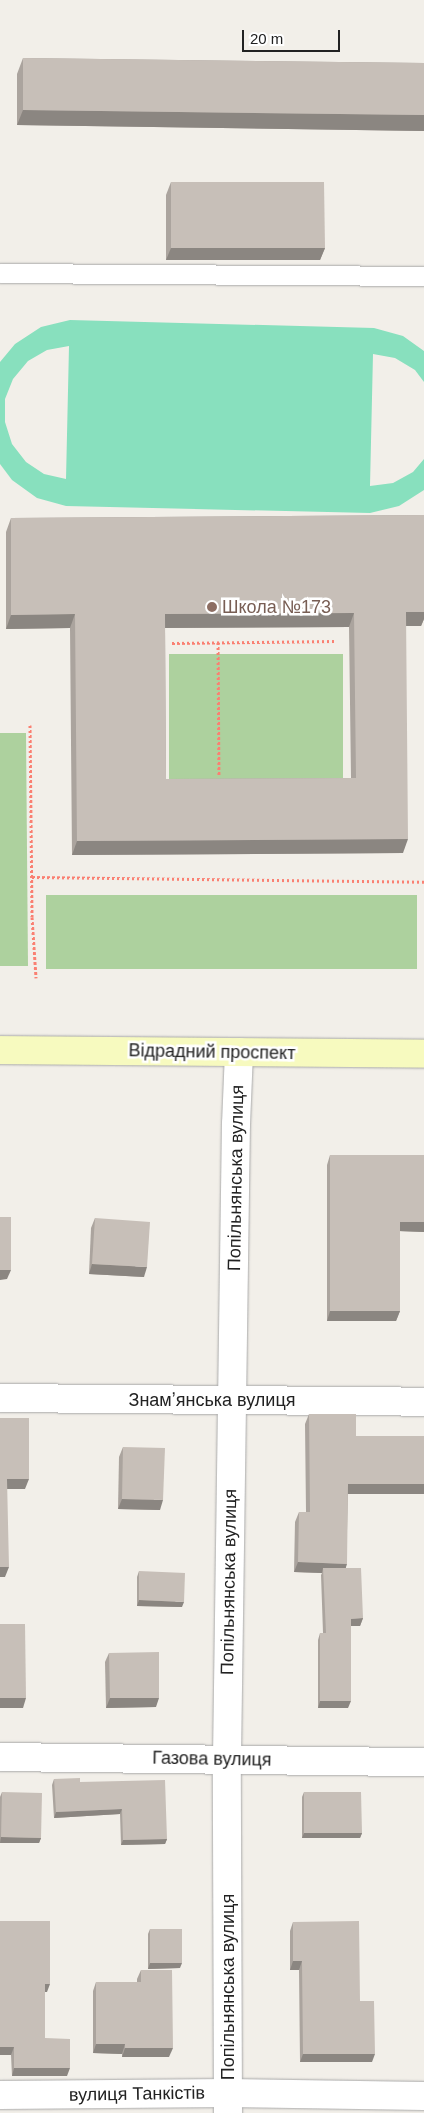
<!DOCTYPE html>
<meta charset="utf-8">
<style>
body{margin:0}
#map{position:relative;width:424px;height:2113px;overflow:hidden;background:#f2efe9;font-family:Helvetica,sans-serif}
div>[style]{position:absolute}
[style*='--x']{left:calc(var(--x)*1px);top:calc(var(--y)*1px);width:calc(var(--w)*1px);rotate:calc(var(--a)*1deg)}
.forest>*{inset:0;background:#add19e}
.pitch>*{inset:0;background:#88e0be}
.path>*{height:3px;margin-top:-1.5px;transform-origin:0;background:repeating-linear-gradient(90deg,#fa8072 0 2.5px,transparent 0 5px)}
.roads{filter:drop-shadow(0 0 1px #a9a9a9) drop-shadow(0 0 1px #a9a9a9)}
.service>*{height:19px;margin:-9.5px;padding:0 9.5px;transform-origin:9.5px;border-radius:9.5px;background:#fff}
.minor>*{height:28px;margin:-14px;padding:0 14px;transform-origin:14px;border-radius:14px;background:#fff}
.secondary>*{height:28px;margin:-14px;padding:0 14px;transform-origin:14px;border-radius:14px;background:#f7fabf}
.wall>*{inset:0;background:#aba49e}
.shaded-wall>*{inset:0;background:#8b8681}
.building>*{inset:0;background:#c7bfb8}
.dots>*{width:14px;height:14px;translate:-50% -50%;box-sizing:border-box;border:2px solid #fff;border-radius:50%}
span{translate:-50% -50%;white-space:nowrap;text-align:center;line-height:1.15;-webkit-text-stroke:5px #fff;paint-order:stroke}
.education-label{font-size:18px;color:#785e54}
.left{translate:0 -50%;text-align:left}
.street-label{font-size:18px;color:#222}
.scale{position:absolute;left:242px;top:30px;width:98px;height:22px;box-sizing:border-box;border:2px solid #222;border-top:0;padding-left:6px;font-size:15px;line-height:18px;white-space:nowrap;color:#222;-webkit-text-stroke:4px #fff;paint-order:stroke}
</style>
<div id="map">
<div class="forest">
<div style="clip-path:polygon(169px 654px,343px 654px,343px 783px,169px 783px)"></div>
<div style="clip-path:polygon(0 733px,26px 733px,28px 966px,0 966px)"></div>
<div style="clip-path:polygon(46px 895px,417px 895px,417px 969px,46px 969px)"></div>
</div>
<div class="pitch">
<div style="clip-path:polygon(evenodd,70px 320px,374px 328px,403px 336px,424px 351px,424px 382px,415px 370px,395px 358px,373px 354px,370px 486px,393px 483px,413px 472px,424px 459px,424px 490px,399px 506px,370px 513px,66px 506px,37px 498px,12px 480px,0 464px,0 362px,15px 344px,41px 327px,70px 320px,69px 346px,66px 479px,44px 474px,26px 462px,12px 444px,5px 422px,5px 399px,13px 379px,28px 361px,47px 350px,69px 346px)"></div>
</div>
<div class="path">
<div style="--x:218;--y:642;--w:134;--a:89.6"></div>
<div style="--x:172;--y:643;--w:163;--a:-0.7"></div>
<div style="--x:30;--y:725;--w:192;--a:89.4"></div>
<div style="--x:32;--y:917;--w:61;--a:86.2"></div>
<div style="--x:32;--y:877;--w:392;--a:0.7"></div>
</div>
<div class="roads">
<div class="service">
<div style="--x:0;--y:273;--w:424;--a:0.4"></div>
</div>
<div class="minor">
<div style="--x:0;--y:1398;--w:424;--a:0.5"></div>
<div style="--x:0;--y:1757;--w:424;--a:0.7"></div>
<div style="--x:0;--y:2095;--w:228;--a:-0.5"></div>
<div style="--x:228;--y:2093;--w:196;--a:0.9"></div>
<div style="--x:228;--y:2113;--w:355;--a:-90.2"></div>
<div style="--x:227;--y:1758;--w:634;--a:-89.19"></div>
<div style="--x:236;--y:1124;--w:72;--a:-87.6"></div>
</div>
<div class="secondary">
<div style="--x:0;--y:1050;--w:424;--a:0.5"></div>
</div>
</div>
<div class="wall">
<div style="clip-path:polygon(23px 58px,424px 63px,424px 131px,17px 125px,17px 74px)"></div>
<div style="clip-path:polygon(171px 182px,325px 248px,320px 260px,166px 260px,166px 195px)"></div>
<div style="clip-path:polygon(evenodd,424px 515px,424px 619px,421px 626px,406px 626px,403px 853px,72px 855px,70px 628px,6px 629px,6px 532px,11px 518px,424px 515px,349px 627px,351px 778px,166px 779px,165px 628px,349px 627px)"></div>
<div style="clip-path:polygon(330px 1155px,424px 1232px,400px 1231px,400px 1311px,396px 1321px,327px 1321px,327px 1165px)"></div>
<div style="clip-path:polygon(95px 1218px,144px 1277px,89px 1274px,91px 1228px)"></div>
<div style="clip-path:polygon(309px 1414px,356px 1436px,424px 1436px,424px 1494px,348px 1494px,346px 1568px,363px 1618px,360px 1626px,351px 1626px,348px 1708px,318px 1708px,318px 1640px,320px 1633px,323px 1633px,321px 1575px,322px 1573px,294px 1572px,295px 1522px,299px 1512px,306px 1512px,305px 1424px)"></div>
<div style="clip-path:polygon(123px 1447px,160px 1510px,118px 1509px,119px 1457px)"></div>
<div style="clip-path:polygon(139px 1571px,182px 1607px,137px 1606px,137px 1577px)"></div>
<div style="clip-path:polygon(109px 1653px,156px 1707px,106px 1708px,105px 1662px)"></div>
<div style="clip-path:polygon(54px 1779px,80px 1782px,167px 1839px,165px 1844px,121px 1845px,120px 1814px,54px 1818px,52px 1785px)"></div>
<div style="clip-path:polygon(2px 1792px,41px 1838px,39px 1843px,0 1843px,0 1797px)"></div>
<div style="clip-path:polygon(304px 1792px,362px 1833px,360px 1838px,302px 1838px,302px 1797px)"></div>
<div style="clip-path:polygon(0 1921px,47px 1992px,45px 1992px,45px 2038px,67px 2076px,12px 2076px,11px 2055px,0 2055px)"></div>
<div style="clip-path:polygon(293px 1922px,360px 2001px,372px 2062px,300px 2062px,299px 1970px,290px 1970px,290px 1931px)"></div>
<div style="clip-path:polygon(150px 1929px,180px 1968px,148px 1969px,148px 1934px)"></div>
<div style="clip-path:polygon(141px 1970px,169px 2057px,122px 2057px,122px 2054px,93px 2053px,93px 1991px,96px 1982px,137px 1982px,137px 1979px)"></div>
</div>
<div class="shaded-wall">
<div style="clip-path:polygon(23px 110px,424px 115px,424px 131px,17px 125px)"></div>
<div style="clip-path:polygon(171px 248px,325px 248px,320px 260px,166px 260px)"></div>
<div style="clip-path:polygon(406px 612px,424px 612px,424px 619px,421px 626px,401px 626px)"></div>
<div style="clip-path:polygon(354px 613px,349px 627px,160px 628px,165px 614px)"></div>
<div style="clip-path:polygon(75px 614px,70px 628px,6px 629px,11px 615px)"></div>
<div style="clip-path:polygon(408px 839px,403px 853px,72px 855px,77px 841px)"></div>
<div style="clip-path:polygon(400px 1222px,424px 1222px,424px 1232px,397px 1231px)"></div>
<div style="clip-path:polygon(92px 1264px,147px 1267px,144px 1277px,89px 1274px)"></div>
<div style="clip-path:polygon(0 1270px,11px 1270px,7px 1279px,0 1280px)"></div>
<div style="clip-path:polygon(330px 1311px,400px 1311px,396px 1321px,327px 1321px)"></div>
<div style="clip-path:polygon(7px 1479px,29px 1479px,25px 1489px,4px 1489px)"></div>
<div style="clip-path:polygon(348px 1484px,424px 1484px,424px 1494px,345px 1494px)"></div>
<div style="clip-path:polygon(122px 1499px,163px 1500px,160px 1510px,118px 1509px)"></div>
<div style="clip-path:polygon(298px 1562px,347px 1564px,344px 1573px,323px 1568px,322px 1573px,294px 1572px)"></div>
<div style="clip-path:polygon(0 1567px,9px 1567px,5px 1577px,0 1577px)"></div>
<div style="clip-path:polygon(139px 1600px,184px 1602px,182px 1607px,137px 1606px)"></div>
<div style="clip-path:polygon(363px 1618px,360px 1626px,348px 1626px,351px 1619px)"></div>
<div style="clip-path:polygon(0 1698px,26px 1698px,23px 1708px,0 1708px)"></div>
<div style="clip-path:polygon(110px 1698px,159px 1698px,156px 1707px,106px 1708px)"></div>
<div style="clip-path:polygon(320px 1701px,351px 1701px,348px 1708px,318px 1708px)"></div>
<div style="clip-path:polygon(122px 1809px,120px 1814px,54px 1818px,56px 1812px)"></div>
<div style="clip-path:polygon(304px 1833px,362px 1833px,360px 1838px,302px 1838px)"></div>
<div style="clip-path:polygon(1px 1837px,41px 1838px,39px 1843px,0 1843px)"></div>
<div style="clip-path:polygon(167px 1839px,165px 1844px,121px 1845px,123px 1840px)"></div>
<div style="clip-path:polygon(293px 1961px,302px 1961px,299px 1970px,290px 1970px)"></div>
<div style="clip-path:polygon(150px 1963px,182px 1963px,180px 1968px,148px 1969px)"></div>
<div style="clip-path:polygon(45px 1984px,50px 1984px,47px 1992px,42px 1992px)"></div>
<div style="clip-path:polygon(96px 2044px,125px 2044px,122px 2054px,93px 2053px)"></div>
<div style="clip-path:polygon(0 2047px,14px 2047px,11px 2055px,0 2055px)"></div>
<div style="clip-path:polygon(125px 2048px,173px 2048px,169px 2057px,122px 2057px)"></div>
<div style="clip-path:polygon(303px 2054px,375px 2054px,372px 2062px,300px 2062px)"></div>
<div style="clip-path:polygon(14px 2068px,70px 2068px,67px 2076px,12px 2076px)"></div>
</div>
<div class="building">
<div style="clip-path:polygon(23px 58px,424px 63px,424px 115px,23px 110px)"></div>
<div style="clip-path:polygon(171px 182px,324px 182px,325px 248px,171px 248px)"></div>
<div style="clip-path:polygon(evenodd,424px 515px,424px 612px,406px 612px,408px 839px,77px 841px,75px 614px,11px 615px,11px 518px,424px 515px,354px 613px,356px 778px,166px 779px,165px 614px,354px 613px)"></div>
<div style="clip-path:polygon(330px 1155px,424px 1155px,424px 1222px,400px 1222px,400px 1311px,330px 1311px)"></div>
<div style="clip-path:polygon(0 1217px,11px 1217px,11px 1270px,0 1270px)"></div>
<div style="clip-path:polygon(95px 1218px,150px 1222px,147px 1267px,92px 1264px)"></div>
<div style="clip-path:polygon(309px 1414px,356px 1414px,356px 1436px,424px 1436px,424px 1484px,348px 1484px,347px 1564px,298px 1562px,299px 1512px,310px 1512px)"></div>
<div style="clip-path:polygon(0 1418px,29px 1418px,29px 1479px,7px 1479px,9px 1567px,0 1567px)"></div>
<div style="clip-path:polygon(123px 1447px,165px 1448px,163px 1500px,122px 1499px)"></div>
<div style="clip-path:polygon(323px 1568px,361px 1568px,363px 1618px,351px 1619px,351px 1701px,320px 1701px,320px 1633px,326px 1633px)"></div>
<div style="clip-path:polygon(139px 1571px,185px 1573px,184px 1602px,139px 1600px)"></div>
<div style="clip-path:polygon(0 1624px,25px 1624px,26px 1698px,0 1698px)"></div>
<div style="clip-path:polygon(159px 1652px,159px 1698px,110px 1698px,109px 1653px)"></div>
<div style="clip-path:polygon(80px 1778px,80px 1782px,165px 1780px,167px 1839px,123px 1840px,122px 1809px,56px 1812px,54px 1779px)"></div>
<div style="clip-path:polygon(2px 1792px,42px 1793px,41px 1838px,1px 1837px)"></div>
<div style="clip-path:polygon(304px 1792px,361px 1792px,362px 1833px,304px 1833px)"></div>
<div style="clip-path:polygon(0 1921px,50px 1921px,50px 1984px,45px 1984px,45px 2038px,70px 2039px,70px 2068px,14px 2068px,14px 2047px,0 2047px)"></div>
<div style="clip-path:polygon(359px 1921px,360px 2001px,374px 2001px,375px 2054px,303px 2054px,302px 1961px,293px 1961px,293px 1922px)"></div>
<div style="clip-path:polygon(150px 1929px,182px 1929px,182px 1963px,150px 1963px)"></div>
<div style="clip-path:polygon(141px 1970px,172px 1970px,173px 2048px,125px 2048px,125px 2044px,96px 2044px,96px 1982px,141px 1982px)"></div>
</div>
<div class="dots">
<div style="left:212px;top:607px;background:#8d6e63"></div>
</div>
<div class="education-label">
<span class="left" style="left:222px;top:607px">Школа №173</span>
</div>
<div class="street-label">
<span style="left:212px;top:1052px;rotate:1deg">Відрадний проспект</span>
<span style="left:236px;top:1178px;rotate:-89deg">Попільнянська вулиця</span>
<span style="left:212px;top:1400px">Знамʼянська вулиця</span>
<span style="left:229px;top:1582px;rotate:-89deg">Попільнянська вулиця</span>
<span style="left:212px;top:1759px;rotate:1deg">Газова вулиця</span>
<span style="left:228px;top:1987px;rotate:-90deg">Попільнянська вулиця</span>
<span style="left:137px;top:2094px;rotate:-1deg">вулиця Танкістів</span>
</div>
<div class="scale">20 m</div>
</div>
